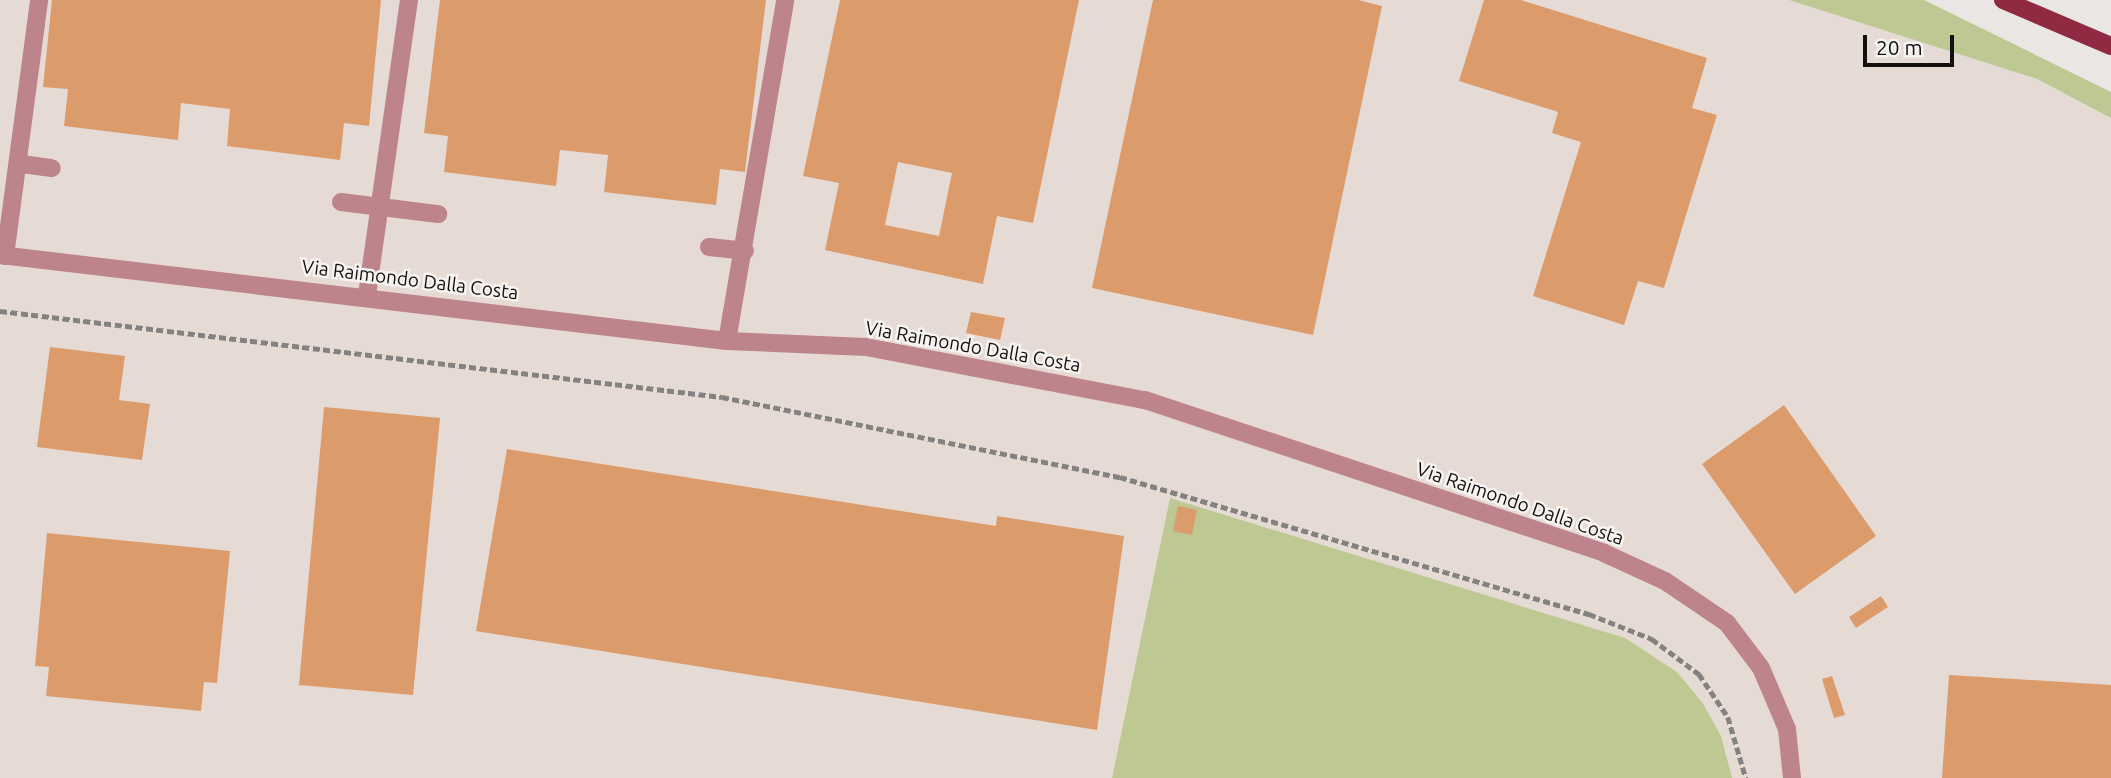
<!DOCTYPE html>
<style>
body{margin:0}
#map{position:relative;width:2111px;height:778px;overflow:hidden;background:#e9e6e4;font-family:Ubuntu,sans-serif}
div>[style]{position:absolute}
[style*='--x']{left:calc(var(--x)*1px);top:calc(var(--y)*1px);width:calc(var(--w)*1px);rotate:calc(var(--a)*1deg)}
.built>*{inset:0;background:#e5dbd4}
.green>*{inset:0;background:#bdc892}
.building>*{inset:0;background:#dc9b6b}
.path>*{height:4.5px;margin-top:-2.25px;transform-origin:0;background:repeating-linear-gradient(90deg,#848280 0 7px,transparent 0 10.5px)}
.minor>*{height:18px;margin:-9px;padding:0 9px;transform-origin:9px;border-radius:9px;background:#be848b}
.major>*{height:18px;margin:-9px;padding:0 9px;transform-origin:9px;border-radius:9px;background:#8f2a41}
span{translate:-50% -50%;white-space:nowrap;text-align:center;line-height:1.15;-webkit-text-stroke:5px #f7f3f1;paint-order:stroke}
.street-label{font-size:19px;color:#121110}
.scale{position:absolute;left:1863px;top:35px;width:91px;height:32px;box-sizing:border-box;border:4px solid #121110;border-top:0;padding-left:9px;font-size:21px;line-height:24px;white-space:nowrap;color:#121110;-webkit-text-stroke:5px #f7f3f1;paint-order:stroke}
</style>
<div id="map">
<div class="built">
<div style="clip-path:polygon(0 0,1789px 0,2037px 79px,2111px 118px,2111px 778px,1732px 778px,1702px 702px,1677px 672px,1625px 638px,1170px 498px,1112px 778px,0 778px)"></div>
</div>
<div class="green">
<div style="clip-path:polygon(1789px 0,1924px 0,2111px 92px,2111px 118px,2037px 79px)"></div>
<div style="clip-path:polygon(1170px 498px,1625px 638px,1677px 672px,1702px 702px,1721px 736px,1732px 778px,1112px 778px)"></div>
</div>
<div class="building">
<div style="clip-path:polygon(52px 0,381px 0,369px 126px,344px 123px,340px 160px,227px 146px,230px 109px,181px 103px,178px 140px,64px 126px,68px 89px,43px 87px)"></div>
<div style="clip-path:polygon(440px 0,766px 0,745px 172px,720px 169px,716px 205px,604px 192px,608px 155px,560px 150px,556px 186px,444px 172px,448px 136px,424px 133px)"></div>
<div style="clip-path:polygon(evenodd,840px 0,1079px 0,1033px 223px,997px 216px,983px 284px,825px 250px,839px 183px,803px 176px,840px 0,898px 162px,952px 173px,939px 236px,885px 225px,898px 162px)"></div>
<div style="clip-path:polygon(1153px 0,1358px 0,1382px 6px,1313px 335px,1092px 288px)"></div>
<div style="clip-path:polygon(1484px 0,1521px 0,1707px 58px,1692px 108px,1717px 115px,1690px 202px,1664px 288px,1638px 281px,1624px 325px,1533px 296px,1581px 142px,1552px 133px,1558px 112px,1459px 81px)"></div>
<div style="clip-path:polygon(971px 312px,1005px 318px,1000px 340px,966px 333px)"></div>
<div style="clip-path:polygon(50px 347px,125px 356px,119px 400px,150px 404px,142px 460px,37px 447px)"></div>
<div style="clip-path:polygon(1784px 405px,1876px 536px,1795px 594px,1702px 464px)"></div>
<div style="clip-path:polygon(324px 407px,440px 418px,413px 695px,299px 685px)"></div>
<div style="clip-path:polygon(507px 449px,996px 526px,997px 516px,1124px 536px,1097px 730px,476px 631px)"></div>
<div style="clip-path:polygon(1178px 506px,1197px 510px,1192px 535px,1173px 531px)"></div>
<div style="clip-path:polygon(47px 533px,230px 551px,217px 683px,204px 682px,201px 711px,46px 696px,49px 667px,35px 666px)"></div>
<div style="clip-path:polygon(1881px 596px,1888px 607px,1856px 628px,1849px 617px)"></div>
<div style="clip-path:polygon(1949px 675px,2111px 685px,2111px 778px,1942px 778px)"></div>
<div style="clip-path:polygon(1832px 676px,1845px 715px,1834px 718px,1822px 679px)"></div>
</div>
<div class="path">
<div style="--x:0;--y:311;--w:727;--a:6.79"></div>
<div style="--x:722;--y:397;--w:406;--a:11.4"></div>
<div style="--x:1120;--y:477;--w:489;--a:16.3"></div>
<div style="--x:1589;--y:614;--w:68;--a:21.6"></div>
<div style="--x:1652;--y:639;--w:59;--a:36.7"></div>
<div style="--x:1699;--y:674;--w:52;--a:56"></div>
<div style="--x:1728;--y:717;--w:64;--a:73.6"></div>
</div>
<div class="minor">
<div style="--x:22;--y:164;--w:30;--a:8"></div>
<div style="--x:341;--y:202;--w:98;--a:7.1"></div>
<div style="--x:709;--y:247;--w:36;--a:6"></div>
<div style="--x:0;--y:255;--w:732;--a:6.75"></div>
<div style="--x:727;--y:341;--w:139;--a:2.5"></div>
<div style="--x:866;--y:347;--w:284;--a:10.8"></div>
<div style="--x:1145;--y:400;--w:484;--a:18.4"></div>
<div style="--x:1604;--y:553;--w:67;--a:24.7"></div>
<div style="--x:1665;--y:581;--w:75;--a:34.1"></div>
<div style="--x:1727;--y:623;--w:56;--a:52.9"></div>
<div style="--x:1761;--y:668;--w:66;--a:66.9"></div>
<div style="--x:1787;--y:729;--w:49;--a:84.2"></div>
<div style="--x:5;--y:256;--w:258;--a:-82.4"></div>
<div style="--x:367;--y:295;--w:298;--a:-81.9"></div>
<div style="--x:727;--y:341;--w:346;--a:-80.3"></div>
</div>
<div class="major">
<div style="--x:2003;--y:0;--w:117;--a:23.1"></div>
</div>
<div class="street-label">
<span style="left:410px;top:280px;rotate:7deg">Via Raimondo Dalla Costa</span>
<span style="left:973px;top:347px;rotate:10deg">Via Raimondo Dalla Costa</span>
<span style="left:1520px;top:504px;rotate:19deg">Via Raimondo Dalla Costa</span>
</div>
<div class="scale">20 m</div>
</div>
